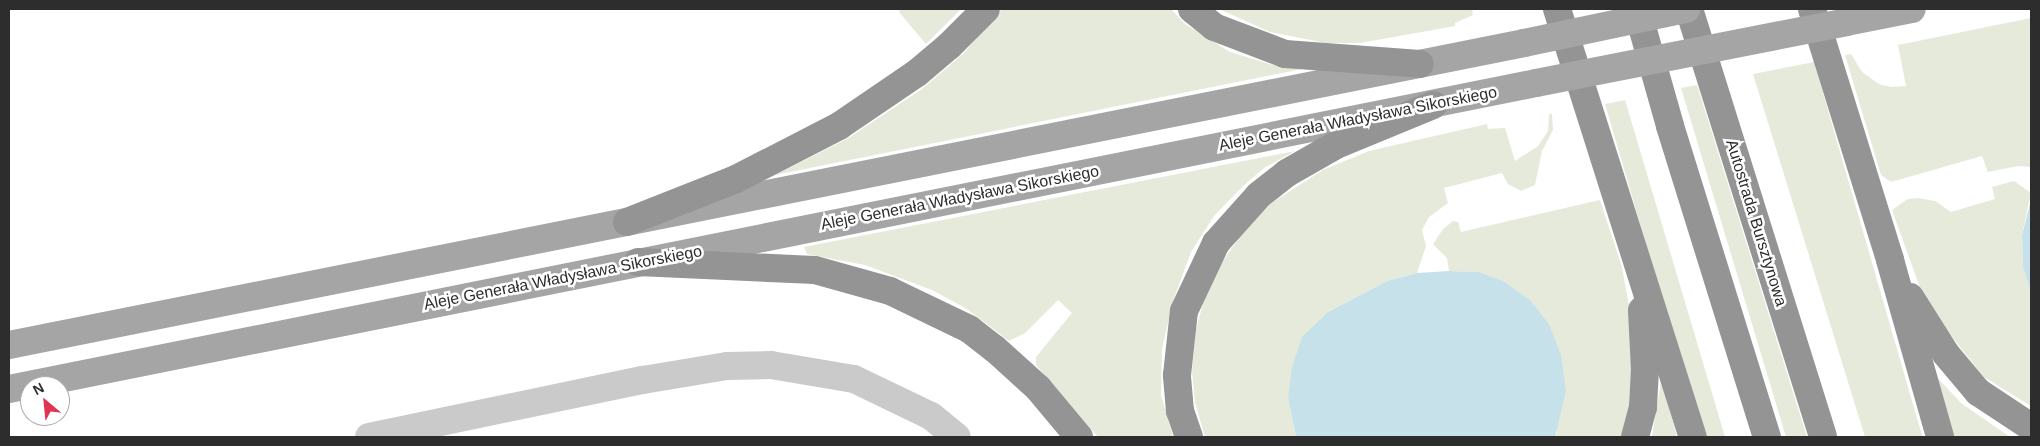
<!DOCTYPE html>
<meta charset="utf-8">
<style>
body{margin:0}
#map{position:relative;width:2040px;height:446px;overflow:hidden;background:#fff;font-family:Helvetica,sans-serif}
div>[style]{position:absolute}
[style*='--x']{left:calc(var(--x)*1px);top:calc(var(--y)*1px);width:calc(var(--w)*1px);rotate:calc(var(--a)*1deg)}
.green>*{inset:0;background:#e5eadb}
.water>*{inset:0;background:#c7e1ea}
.minor>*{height:28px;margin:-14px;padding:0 14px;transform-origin:14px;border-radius:14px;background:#cacaca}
.major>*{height:28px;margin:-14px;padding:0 14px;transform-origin:14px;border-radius:14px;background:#a5a5a5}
.highway>*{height:28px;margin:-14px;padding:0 14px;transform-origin:14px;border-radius:14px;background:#949494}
.major-bridge>*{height:28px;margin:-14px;padding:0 14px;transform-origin:14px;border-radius:14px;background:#a5a5a5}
span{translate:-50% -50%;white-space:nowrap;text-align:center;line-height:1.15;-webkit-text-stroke:5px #fff;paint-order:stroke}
.street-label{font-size:16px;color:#2d2d2d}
.frame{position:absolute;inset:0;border:10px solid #2d2d2d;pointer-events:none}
.north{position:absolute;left:20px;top:376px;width:50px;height:50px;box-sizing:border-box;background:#fff;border:1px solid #ababab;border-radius:50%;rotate:332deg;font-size:14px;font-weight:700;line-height:20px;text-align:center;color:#2d2d2d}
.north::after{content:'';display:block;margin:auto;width:18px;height:22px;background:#e03455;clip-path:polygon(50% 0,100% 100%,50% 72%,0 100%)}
</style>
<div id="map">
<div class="green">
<div style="clip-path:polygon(901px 9px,961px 9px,926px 44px,899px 12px)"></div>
<div style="clip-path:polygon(1002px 9px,1171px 9px,1185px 24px,1230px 52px,1273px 65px,1307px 68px,775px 175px,847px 139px,922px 89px,962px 55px)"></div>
<div style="clip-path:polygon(1219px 9px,1472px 9px,1473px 15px,1455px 23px,1455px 26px,1360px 43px,1326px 43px,1270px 32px)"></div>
<div style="clip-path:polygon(2031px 18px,2031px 167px,2018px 166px,1988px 172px,1982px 156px,1891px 182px,1881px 175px,1845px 55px,1851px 54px,1862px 72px,1879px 84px,1891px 87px,1906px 86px,1898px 45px)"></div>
<div style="clip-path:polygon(1814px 62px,1919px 425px,1923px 437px,1865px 437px,1753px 74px)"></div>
<div style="clip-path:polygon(1697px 85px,1807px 437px,1786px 437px,1681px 88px)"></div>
<div style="clip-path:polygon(1625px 100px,1704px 366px,1725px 437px,1704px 437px,1699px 425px,1605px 104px)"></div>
<div style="clip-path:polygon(1549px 114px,1552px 114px,1553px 130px,1542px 151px,1535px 185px,1521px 191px,1508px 184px,1502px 173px,1444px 188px,1448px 203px,1429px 217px,1422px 230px,1426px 246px,1417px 273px,1387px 281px,1328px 312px,1288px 398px,1296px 437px,1205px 437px,1195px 402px,1192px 371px,1196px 329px,1204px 300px,1221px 264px,1245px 229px,1273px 202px,1323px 170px,1369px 151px,1487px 124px,1488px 129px,1505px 128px,1515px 161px,1538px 146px,1548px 131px)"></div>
<div style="clip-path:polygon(1295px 151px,1264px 168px,1242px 187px,1214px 216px,1191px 252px,1173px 301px,1162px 349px,1161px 395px,1173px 437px,1098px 437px,1036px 365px,1036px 357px,1072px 313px,1058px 300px,1025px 333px,1009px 341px,967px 309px,932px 290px,865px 265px,807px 254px,804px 247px)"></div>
<div style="clip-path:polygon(2014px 181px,2031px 193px,2022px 235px,2023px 267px,2031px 292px,2031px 406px,1984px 377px,1944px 327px,1919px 285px,1892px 210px,1908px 199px,1918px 198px,1935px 201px,1951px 212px,1995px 199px,1992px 187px)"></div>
<div style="clip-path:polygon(1600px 200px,1622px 267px,1634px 334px,1631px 406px,1622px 437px,1555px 437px,1557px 432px,1478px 272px,1449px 271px,1447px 258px,1433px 244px,1443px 229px,1453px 221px,1458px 222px,1461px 232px)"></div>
<div style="clip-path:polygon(1932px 372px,1961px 403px,2010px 437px,1952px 437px)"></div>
<div style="clip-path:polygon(1661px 382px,1662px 382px,1677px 437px,1652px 437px)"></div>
</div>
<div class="water">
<div style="clip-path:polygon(2031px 200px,2031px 292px,2023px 267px,2022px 235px)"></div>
<div style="clip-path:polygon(1449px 271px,1478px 272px,1503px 281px,1530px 300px,1549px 324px,1561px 355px,1566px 391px,1555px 437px,1296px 437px,1288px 398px,1292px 367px,1302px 337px,1328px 312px,1387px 281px,1417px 273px)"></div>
</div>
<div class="minor">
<div style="--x:369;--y:437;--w:280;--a:-11.8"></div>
<div style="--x:643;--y:380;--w:85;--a:-9.5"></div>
<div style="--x:727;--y:366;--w:44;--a:-1.3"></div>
<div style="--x:771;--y:365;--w:84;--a:9.6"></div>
<div style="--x:854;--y:379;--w:85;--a:25.7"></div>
<div style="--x:931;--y:416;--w:33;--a:39"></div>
</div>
<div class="major">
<div style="--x:1846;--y:22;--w:67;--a:-11.1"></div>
<div style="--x:9;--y:345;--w:1545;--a:-11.27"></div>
<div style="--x:9;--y:389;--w:1557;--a:-11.33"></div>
</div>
<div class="highway">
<div style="--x:1192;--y:9;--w:28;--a:39"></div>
<div style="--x:1214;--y:27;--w:76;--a:20.8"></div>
<div style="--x:1285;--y:54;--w:135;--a:4.2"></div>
<div style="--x:1557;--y:9;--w:449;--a:72.4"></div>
<div style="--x:1637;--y:9;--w:122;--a:74.2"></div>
<div style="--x:1670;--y:126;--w:326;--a:72.7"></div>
<div style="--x:1689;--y:9;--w:448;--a:72.6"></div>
<div style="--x:1812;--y:9;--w:263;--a:72.7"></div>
<div style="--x:1890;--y:260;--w:184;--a:74.2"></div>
<div style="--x:627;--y:222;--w:117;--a:-21.5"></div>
<div style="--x:736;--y:179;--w:116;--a:-27.2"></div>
<div style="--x:839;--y:126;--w:94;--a:-34.2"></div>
<div style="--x:917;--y:73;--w:42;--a:-40.2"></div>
<div style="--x:949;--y:46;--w:52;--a:-45"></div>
<div style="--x:638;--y:262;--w:177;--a:2.6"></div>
<div style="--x:815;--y:270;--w:78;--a:15.6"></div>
<div style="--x:890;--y:291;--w:88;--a:25.7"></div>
<div style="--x:969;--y:329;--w:33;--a:38"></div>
<div style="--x:995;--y:349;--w:58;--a:42.2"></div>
<div style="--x:1038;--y:388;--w:64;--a:50.1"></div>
<div style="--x:1910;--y:297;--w:67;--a:57.7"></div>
<div style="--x:1946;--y:354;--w:50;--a:49.9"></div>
<div style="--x:1978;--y:392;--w:64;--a:33.4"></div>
<div style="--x:1189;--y:437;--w:28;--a:-109"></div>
<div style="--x:1180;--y:411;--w:36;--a:-95"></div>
<div style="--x:1177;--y:375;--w:64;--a:-83.8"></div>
<div style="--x:1184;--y:311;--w:75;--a:-64.8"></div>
<div style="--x:1216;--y:243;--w:64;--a:-48.1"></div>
<div style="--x:1259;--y:195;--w:36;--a:-38"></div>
<div style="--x:1287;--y:173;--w:56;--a:-29.7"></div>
<div style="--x:1336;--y:145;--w:105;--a:-22.4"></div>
<div style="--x:1635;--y:437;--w:31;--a:-75"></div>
<div style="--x:1643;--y:407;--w:37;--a:-87"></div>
<div style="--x:1645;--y:370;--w:60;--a:-92.9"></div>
</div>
<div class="major-bridge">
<div style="--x:1524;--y:43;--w:166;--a:-11.9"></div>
<div style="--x:1536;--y:83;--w:316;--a:-11.1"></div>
</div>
<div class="street-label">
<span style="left:1358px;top:119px;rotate:-11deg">Aleje Generała Władysława Sikorskiego</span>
<span style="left:960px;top:198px;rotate:-11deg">Aleje Generała Władysława Sikorskiego</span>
<span style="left:1756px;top:223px;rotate:73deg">Autostrada Bursztynowa</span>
<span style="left:563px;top:278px;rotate:-11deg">Aleje Generała Władysława Sikorskiego</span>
</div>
<div class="frame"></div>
<div class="north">N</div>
</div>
